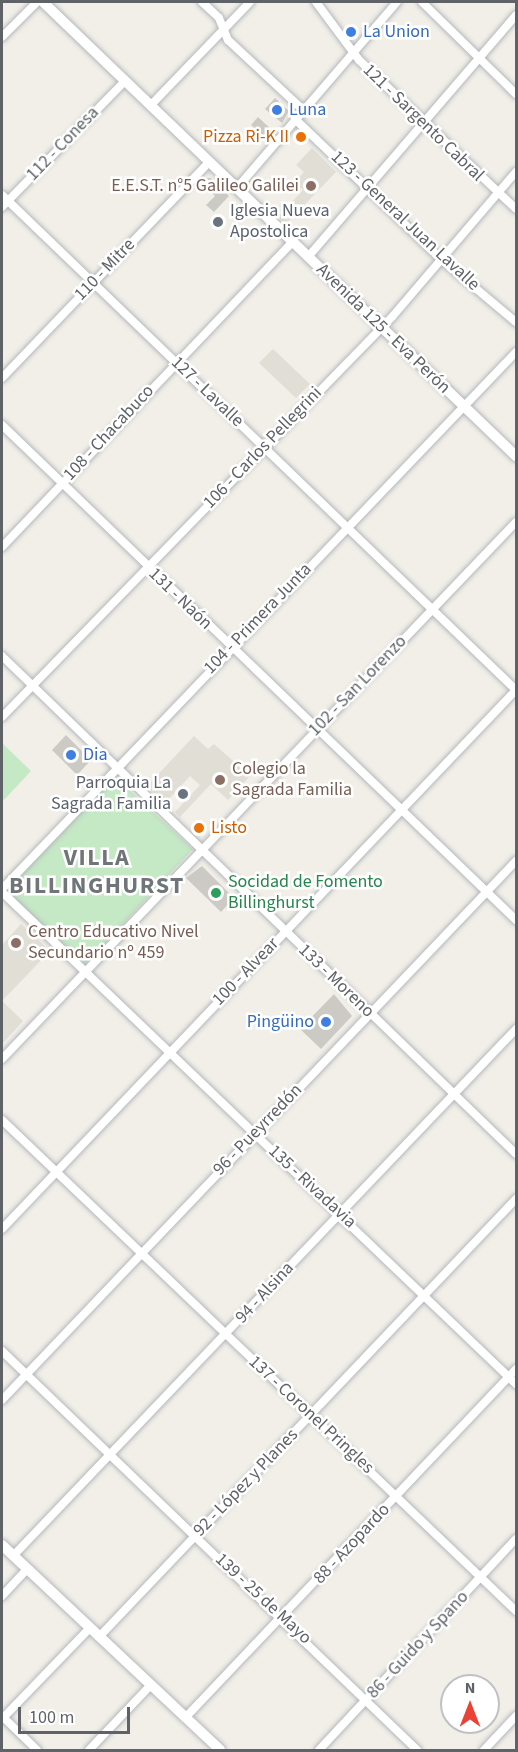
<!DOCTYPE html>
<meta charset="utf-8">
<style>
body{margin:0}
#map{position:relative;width:518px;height:1752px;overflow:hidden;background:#f1efe8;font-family:"Source Sans 3",sans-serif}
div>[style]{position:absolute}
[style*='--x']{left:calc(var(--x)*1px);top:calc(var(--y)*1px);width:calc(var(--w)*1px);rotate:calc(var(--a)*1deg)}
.education>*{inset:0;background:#e1ded6}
.green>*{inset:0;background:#c5e8c5}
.building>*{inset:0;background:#cccac5}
.roads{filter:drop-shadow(0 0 2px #b5b8bc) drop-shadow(0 0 2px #b5b8bc)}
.minor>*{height:8px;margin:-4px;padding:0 4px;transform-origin:4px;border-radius:4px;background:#fff}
.secondary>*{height:10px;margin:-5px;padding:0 5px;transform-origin:5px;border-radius:5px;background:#fff}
.dots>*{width:16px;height:16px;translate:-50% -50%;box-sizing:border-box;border:3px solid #fff;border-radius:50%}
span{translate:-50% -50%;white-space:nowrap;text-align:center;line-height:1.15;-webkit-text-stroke:5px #fff;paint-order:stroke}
.shop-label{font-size:18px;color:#366cbe}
.left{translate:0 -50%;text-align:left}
.right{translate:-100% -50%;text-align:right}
.street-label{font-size:18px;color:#5f6368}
.food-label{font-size:18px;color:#c56008}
.education-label{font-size:18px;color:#785e54}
.worship-label{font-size:18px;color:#5b616d}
.leisure-label{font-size:18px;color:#27864d}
.district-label{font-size:24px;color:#70757a;font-weight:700;letter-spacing:1.5px}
.frame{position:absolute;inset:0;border:3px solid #5f6368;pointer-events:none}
.north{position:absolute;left:440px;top:1674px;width:60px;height:60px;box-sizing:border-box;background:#fff;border:2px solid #bfc1c3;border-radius:50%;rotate:0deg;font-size:16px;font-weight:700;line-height:24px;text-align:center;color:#5f6368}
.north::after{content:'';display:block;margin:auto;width:21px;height:27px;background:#ea4335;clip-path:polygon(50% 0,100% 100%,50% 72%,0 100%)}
.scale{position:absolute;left:18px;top:1707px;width:112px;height:27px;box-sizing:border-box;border:3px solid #5f6368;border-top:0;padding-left:8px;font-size:18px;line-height:21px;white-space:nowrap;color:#5f6368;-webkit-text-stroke:4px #fff;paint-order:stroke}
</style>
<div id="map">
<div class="education">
<div style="clip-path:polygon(312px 148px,336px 172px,286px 224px,278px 217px,303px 190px,295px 182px,304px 172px,296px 165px)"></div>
<div style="clip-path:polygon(273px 349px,310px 384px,296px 398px,259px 363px)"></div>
<div style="clip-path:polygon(194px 736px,208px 749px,214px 744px,250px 776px,228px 800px,211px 784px,180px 817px,175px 812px,200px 785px,190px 776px,165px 803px,147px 786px)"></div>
<div style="clip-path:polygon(21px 924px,50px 951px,2px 1001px,23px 1021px,3px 1043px,2px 1041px,2px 945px)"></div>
</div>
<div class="green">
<div style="clip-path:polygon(2px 743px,31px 771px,4px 800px,2px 797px)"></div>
<div style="clip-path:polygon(114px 776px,193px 849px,85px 965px,6px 891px)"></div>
</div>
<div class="building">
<div style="clip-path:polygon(275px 98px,289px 111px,282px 123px,265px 109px)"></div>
<div style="clip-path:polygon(258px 117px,274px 132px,268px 139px,251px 125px)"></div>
<div style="clip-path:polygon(206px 178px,211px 178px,229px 196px,214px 212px,206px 205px,215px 196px,201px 183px)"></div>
<div style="clip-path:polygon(66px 735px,91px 760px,77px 775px,52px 750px)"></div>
<div style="clip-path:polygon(202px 866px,234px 898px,221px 912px,186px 878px)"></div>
<div style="clip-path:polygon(334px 994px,352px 1016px,321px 1049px,300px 1029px)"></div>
</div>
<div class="roads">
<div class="minor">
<div style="--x:202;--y:2;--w:23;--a:43"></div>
<div style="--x:219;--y:18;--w:24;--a:68"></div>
<div style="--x:228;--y:40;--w:103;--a:43"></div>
<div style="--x:316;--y:2;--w:72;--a:53.4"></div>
<div style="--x:359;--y:60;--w:216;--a:43.5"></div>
<div style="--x:422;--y:2;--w:132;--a:44.4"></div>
<div style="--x:2;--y:37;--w:49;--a:-45"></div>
<div style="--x:150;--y:106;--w:144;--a:-46.1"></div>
<div style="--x:295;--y:119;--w:204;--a:43.8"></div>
<div style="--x:442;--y:260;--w:97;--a:40"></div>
<div style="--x:237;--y:188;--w:245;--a:-49.3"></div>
<div style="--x:2;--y:195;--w:714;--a:43.92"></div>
<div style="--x:2;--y:207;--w:175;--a:-45.7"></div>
<div style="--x:308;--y:257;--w:319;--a:-49.3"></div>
<div style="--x:2;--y:378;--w:299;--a:-46.2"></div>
<div style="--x:2;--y:425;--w:714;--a:43.92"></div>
<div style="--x:2;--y:547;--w:421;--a:-46.4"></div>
<div style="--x:2;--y:656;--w:716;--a:44.09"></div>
<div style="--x:2;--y:717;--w:559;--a:-45.73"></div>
<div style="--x:392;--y:317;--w:191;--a:-49.5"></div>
<div style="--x:2;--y:889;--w:743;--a:-46.25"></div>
<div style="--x:2;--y:892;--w:712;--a:43.75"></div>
<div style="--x:2;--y:1059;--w:743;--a:-46.25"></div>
<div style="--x:2;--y:1120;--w:711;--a:43.69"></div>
<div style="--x:2;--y:1229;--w:745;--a:-46.36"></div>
<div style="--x:2;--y:1351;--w:576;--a:43.87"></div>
<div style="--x:2;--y:1400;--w:745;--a:-46.36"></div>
<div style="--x:13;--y:1556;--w:729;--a:-46.33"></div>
<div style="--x:2;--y:1596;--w:37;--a:-47"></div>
<div style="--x:99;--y:1637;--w:605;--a:-46.41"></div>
<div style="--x:2;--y:1716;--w:49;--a:44.2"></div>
<div style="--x:185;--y:1718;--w:481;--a:-46.5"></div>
<div style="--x:2;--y:1719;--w:127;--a:-46"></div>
<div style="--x:89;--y:1750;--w:90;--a:-46.4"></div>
<div style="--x:319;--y:1750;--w:289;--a:-47"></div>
<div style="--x:484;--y:1750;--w:47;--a:-46.7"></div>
</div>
<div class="secondary">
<div style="--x:43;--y:2;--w:656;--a:43.83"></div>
<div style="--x:2;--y:1545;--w:299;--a:43.2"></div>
</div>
</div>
<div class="dots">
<div style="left:351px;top:32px;background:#3f7fe0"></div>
<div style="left:277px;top:110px;background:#3f7fe0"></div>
<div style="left:301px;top:137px;background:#e8710a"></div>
<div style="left:311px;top:186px;background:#8d6e63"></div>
<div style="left:218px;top:222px;background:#6b7280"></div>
<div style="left:71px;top:755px;background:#3f7fe0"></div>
<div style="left:220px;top:780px;background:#8d6e63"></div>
<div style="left:183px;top:794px;background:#6b7280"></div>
<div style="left:199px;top:828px;background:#e8710a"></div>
<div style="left:216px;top:893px;background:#2e9e5b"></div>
<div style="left:16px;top:943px;background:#8d6e63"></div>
<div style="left:326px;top:1022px;background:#3f7fe0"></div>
</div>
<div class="shop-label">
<span class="left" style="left:363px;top:32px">La Union</span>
<span class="left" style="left:289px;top:110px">Luna</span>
<span class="left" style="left:83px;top:755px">Dia</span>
<span class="right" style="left:314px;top:1022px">Pingüino</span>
</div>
<div class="street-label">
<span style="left:423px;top:123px;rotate:44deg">121 - Sargento Cabral</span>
<span style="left:63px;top:144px;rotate:-46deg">112 - Conesa</span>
<span style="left:405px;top:221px;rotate:43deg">123 - General Juan Lavalle</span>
<span style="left:105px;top:270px;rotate:-46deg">110 - Mitre</span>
<span style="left:383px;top:329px;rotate:44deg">Avenida 125 - Eva Perón</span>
<span style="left:207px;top:392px;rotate:44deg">127 - Lavalle</span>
<span style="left:109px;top:433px;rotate:-47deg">108 - Chacabuco</span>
<span style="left:263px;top:448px;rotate:-46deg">106 - Carlos Pellegrini</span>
<span style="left:180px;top:599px;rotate:44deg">131 - Naón</span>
<span style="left:258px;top:619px;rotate:-46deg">104 - Primera Junta</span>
<span style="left:358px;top:686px;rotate:-46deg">102 - San Lorenzo</span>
<span style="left:246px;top:972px;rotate:-46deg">100 - Alvear</span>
<span style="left:336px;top:981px;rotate:44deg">133 - Moreno</span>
<span style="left:258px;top:1130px;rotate:-46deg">96 - Pueyrredón</span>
<span style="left:312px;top:1187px;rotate:43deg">135 - Rivadavia</span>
<span style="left:265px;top:1293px;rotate:-47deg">94 - Alsina</span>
<span style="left:311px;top:1415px;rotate:43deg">137 - Coronel Pringles</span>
<span style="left:246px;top:1483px;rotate:-46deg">92 - López y Planes</span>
<span style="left:352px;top:1544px;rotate:-47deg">88 - Azopardo</span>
<span style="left:263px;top:1599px;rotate:43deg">139 - 25 de Mayo</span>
<span style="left:418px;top:1645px;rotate:-47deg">86 - Guido y Spano</span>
</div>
<div class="food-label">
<span class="right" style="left:289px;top:137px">Pizza Ri-K II</span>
<span class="left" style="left:211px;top:828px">Listo</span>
</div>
<div class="education-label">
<span class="right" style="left:299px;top:186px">E.E.S.T. n°5 Galileo Galilei</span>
<span class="left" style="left:232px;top:780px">Colegio la<br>Sagrada Familia</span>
<span class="left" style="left:28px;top:943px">Centro Educativo Nivel<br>Secundario nº 459</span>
</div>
<div class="worship-label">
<span class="left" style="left:230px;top:222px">Iglesia Nueva<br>Apostolica</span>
<span class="right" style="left:171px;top:794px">Parroquia La<br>Sagrada Familia</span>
</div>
<div class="leisure-label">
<span class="left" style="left:228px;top:893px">Socidad de Fomento<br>Billinghurst</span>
</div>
<div class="district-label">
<span style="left:97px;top:872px">VILLA<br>BILLINGHURST</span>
</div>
<div class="frame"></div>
<div class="north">N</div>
<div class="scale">100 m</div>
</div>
